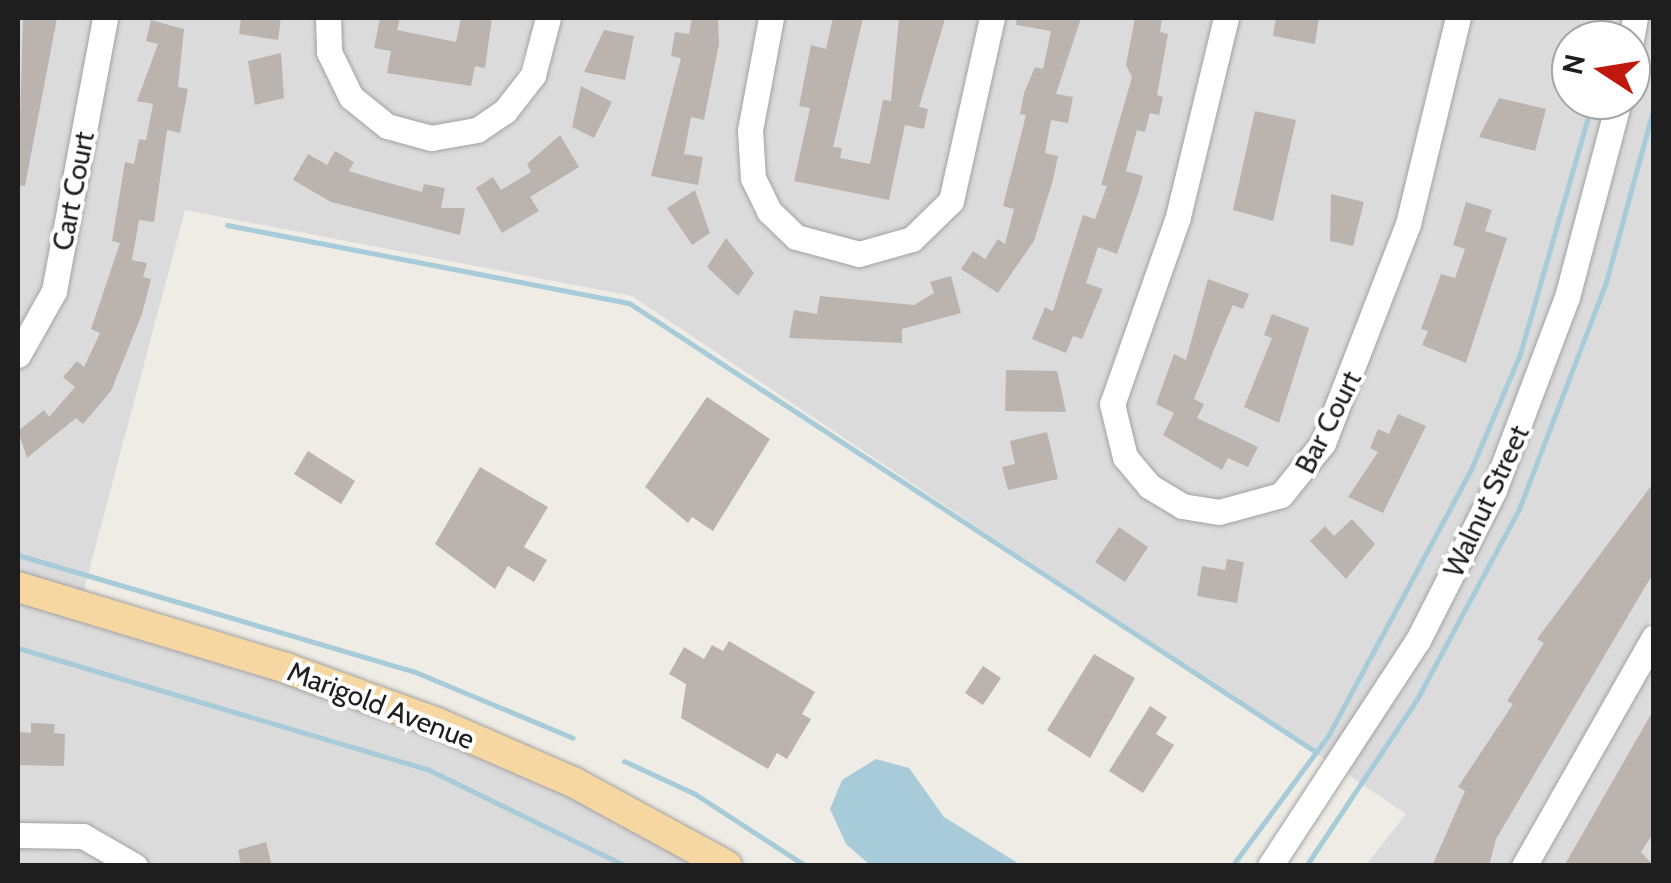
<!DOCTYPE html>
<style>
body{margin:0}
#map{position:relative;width:1671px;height:883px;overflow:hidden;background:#eeece4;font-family:Cabin,sans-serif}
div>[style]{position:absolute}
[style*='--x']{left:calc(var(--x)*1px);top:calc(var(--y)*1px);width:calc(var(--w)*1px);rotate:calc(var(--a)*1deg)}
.residential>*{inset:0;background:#dcdbdb}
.water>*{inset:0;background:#a7cbd9}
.stream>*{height:5px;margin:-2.5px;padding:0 2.5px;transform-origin:2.5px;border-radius:2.5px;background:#a7cbd9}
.building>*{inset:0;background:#bbb4ae}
.roads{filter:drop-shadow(0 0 2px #a2a2a2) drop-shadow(0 0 2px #a2a2a2)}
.minor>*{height:25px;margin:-12.5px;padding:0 12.5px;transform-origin:12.5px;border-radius:12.5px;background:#fff}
.major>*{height:30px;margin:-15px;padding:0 15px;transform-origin:15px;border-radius:15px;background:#f6d7a1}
span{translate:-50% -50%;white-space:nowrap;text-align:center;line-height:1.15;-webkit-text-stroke:8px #fff;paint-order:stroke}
.street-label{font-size:28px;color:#1e1e1e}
.frame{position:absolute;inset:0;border:20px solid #1e1e1e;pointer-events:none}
.north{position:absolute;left:1551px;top:20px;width:100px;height:100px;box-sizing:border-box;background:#fff;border:2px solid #a5a5a5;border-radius:50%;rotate:282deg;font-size:28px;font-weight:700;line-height:40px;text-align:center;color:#1e1e1e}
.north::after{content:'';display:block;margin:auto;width:35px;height:45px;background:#c0180c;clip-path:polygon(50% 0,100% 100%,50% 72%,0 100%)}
</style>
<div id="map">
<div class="residential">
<div style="clip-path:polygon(18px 18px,94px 18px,44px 288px,18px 341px)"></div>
<div style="clip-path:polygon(116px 18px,317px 18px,319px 53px,334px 90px,382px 134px,514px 117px,542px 80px,559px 18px,760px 18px,738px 140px,743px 180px,803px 252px,860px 263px,919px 247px,960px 206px,1003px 18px,1215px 18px,1168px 214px,1102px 403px,1115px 460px,1218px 521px,1287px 503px,1333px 447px,1418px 227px,1469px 18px,1624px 18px,1620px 40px,1571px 40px,1571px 100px,1608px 100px,1557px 294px,1484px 486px,1409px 636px,1330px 763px,632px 296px,185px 210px,82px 597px,18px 577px,18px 367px,39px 349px,65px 293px)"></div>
<div style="clip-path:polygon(339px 18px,537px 18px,512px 89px,480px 117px,431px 128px,392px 118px,360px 92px,340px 51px)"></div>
<div style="clip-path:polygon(782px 18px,981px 18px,942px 196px,917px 224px,858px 244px,812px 235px,784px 213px,764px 176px,760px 132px)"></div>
<div style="clip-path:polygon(1237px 18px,1448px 18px,1398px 221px,1314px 439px,1275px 487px,1240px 500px,1196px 500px,1165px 486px,1135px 454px,1123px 405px,1188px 220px)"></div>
<div style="clip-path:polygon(1646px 18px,1653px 18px,1653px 616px,1513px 865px,1366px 865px,1406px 814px,1347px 774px,1428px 645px,1524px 446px,1593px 250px)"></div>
<div style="clip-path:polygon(18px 597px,283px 677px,541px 778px,709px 865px,149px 865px,86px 827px,18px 826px)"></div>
<div style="clip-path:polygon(1653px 658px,1653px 865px,1536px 866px)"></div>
<div style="clip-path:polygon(65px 841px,122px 865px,18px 865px,18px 846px)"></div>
</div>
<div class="water">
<div style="clip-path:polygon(876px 759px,909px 768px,944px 817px,1021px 865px,870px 865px,846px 844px,830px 809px,842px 780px)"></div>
</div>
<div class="stream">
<div style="--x:1605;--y:40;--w:23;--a:-77"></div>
<div style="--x:227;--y:225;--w:409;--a:11"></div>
<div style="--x:629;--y:303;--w:821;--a:33.17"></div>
<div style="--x:18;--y:555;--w:412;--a:16.4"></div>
<div style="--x:413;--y:671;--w:173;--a:22.7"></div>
<div style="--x:18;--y:648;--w:427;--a:16.5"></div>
<div style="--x:427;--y:769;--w:221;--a:26"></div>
<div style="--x:624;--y:761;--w:78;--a:24.9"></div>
<div style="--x:695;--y:794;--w:132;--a:33"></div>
<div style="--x:1235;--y:862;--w:157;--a:-53.6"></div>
<div style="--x:1328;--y:736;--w:305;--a:-61.8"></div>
<div style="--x:1472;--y:467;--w:123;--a:-67"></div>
<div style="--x:1520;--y:354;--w:264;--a:-74"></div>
<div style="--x:1306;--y:866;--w:201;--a:-56.4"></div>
<div style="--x:1417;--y:699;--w:216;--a:-61.8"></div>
<div style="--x:1519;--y:509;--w:243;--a:-69"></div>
<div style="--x:1606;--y:282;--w:182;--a:-74.7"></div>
</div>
<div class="building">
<div style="clip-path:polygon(23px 18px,57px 18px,25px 186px,18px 185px)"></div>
<div style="clip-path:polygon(241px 18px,281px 18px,278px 40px,239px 34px)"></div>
<div style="clip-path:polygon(380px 18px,400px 18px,397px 30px,456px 42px,461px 18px,492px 18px,485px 68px,475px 66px,471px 86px,387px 73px,391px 51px,374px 48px)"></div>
<div style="clip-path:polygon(692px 18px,718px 18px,719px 44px,704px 120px,691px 117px,684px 154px,703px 157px,698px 185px,651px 176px,681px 58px,671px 56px,675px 32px,689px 34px)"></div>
<div style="clip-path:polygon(833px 18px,863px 18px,833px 147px,842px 148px,840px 158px,870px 164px,883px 100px,891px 101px,899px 18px,945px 19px,919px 107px,928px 109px,924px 129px,905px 125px,889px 200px,794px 181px,810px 108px,799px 106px,811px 45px,826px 49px)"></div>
<div style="clip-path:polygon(1017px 18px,1081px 18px,1056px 94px,1073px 97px,1068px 123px,1051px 120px,1045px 153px,1058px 156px,1053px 180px,1034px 241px,998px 293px,961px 269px,973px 251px,985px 259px,998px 239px,1005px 244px,1014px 209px,1003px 206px,1026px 115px,1020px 114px,1024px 93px,1035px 67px,1043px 69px,1051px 31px,1016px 25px)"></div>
<div style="clip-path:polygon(1135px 18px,1162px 18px,1160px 32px,1168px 34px,1157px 95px,1163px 97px,1159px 115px,1150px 113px,1145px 132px,1137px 130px,1126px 171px,1143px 176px,1138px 194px,1117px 254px,1098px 247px,1086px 283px,1103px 289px,1082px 339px,1073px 336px,1066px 353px,1032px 339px,1045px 307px,1053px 311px,1083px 215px,1095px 219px,1107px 186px,1101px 185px,1132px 77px,1126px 65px)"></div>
<div style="clip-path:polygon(1276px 18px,1319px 18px,1315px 44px,1273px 36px)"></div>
<div style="clip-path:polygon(151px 20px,184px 29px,178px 87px,188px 89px,180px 133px,167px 130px,154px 222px,139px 220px,132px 260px,147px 263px,143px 277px,151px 279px,142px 314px,111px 391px,83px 424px,76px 418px,27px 458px,18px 431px,44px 410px,49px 417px,75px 387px,63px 377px,77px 361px,84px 367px,100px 333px,91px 329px,120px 243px,112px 241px,125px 162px,134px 164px,139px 139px,146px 140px,153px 104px,137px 101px,158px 44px,146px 41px)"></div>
<div style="clip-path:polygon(604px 30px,634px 36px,625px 80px,584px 72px)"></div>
<div style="clip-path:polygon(281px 53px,284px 98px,255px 105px,248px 61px)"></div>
<div style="clip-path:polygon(581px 86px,612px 102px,594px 138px,572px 127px)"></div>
<div style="clip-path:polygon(1499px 98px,1546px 109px,1535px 151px,1479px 137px)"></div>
<div style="clip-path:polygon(1255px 111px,1296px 120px,1273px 221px,1233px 210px)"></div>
<div style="clip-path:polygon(560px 135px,579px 167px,530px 197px,539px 211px,502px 233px,476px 188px,493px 177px,501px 190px,531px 172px,527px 164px)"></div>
<div style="clip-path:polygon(335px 151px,354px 162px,349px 171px,378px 180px,422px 192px,424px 184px,445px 188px,441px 208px,465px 208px,460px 235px,331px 202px,293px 180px,308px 154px,327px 165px)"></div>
<div style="clip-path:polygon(695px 190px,710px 233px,692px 245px,667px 208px)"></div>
<div style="clip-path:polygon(1331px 194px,1364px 202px,1353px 246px,1330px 241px)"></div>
<div style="clip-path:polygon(1466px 202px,1492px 210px,1485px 231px,1507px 238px,1466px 363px,1422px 345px,1428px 331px,1421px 329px,1441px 274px,1455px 278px,1465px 249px,1453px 245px)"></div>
<div style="clip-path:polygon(726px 238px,754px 273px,738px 296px,707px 267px)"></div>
<div style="clip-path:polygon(951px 276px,961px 313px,902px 329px,902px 343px,789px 338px,794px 310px,817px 314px,820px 296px,914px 305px,934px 293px,930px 282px)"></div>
<div style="clip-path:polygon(1208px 279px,1249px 294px,1243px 309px,1233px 305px,1222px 330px,1194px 399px,1204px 404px,1197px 418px,1258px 447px,1248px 467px,1228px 458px,1222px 470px,1163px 435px,1174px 413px,1156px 404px,1174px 354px,1186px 360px)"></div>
<div style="clip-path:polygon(1272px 314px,1309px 328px,1279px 423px,1244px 407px,1272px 338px,1264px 335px)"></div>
<div style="clip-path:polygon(1006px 370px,1057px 371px,1066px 412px,1005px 411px)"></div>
<div style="clip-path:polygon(707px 397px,770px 439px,713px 531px,692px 517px,688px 523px,645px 487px)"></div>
<div style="clip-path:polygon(1398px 414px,1426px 426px,1383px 513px,1348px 497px,1378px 452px,1370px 448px,1378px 429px,1389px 434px)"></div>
<div style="clip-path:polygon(1047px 432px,1058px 479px,1008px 490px,1002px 467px,1015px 464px,1010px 441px)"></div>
<div style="clip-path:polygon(308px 451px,355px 481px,341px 504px,294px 474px)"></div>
<div style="clip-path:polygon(480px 467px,548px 507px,524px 547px,547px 560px,534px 582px,508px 566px,495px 589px,435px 544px)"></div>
<div style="clip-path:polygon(1654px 482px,1654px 572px,1496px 839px,1489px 866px,1432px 866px,1465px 791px,1458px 787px,1513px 704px,1507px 701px,1544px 643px,1537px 639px)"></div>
<div style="clip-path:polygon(1352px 519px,1375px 544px,1346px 579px,1310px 541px,1325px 526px,1334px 536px)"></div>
<div style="clip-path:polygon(1119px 527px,1148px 547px,1125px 582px,1095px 562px)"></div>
<div style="clip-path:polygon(1227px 559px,1244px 562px,1237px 603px,1197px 596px,1202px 566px,1225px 570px)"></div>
<div style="clip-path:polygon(729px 641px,815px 692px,802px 714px,811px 719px,787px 759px,777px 753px,768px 769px,681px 718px,686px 684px,669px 674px,684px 647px,704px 659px,712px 645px,723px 651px)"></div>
<div style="clip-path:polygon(1094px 654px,1135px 678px,1090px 758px,1047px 730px)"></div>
<div style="clip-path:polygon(983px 666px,1001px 678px,983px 705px,965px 693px)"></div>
<div style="clip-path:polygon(1150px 706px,1167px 717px,1156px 734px,1174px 745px,1143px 793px,1109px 771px)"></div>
<div style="clip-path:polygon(1654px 709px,1654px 832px,1641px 852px,1654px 866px,1564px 866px)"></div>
<div style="clip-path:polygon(31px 723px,55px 724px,54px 733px,65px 734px,64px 766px,18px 765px,18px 732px,31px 733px)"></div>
<div style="clip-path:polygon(266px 842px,272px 866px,241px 866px,238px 850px)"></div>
</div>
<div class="roads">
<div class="minor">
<div style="--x:328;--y:18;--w:34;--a:88"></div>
<div style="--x:329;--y:52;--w:50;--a:63.9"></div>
<div style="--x:351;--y:97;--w:46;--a:38.9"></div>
<div style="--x:387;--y:126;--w:46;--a:15.3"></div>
<div style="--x:431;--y:138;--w:47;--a:-9.9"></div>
<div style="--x:477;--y:130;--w:34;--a:-34"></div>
<div style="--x:505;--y:111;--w:46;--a:-52.1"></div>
<div style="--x:533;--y:75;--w:59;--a:-75.3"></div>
<div style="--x:771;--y:18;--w:114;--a:100.6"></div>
<div style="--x:750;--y:130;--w:48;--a:86.4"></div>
<div style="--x:753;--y:178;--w:37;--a:64"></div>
<div style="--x:769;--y:211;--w:37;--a:44"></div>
<div style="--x:796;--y:237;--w:65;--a:15.1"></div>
<div style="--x:859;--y:254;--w:55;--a:-15.8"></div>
<div style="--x:912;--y:239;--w:54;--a:-44.3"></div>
<div style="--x:951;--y:201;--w:188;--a:-77.4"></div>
<div style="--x:1226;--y:18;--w:205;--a:103.6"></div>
<div style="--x:1178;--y:217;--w:198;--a:109.4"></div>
<div style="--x:1112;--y:404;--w:55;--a:76.2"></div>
<div style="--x:1125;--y:457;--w:38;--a:50"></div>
<div style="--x:1149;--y:486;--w:39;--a:31"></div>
<div style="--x:1182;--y:506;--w:37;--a:9"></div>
<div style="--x:1219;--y:512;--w:64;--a:-15.3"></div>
<div style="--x:1281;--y:495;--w:67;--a:-51.1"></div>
<div style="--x:1323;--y:443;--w:235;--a:-68.8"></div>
<div style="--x:1408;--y:224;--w:212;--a:-76.4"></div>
<div style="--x:1631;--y:40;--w:22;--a:-80"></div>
<div style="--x:18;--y:355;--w:73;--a:-60.6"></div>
<div style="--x:54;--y:291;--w:278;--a:-79.4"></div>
<div style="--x:18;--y:835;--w:65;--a:0.9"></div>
<div style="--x:83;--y:836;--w:60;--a:30"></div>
<div style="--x:1270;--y:866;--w:270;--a:-56.8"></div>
<div style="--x:1418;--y:640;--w:168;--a:-63.1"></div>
<div style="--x:1494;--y:490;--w:206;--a:-69.3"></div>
<div style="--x:1567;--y:297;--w:204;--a:-75.2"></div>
<div style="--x:1524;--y:866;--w:263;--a:-60.4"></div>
</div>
<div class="major">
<div style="--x:18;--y:587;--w:280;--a:16.8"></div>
<div style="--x:286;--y:668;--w:161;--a:20"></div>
<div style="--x:437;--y:723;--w:150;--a:23.5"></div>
<div style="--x:575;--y:783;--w:173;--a:28.6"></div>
</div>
</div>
<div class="street-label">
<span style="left:73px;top:191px;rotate:-79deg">Cart Court</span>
<span style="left:1328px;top:422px;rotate:-63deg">Bar Court</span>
<span style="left:1486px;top:501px;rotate:-65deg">Walnut Street</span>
<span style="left:381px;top:705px;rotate:21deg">Marigold Avenue</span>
</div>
<div class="frame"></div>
<div class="north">N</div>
</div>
